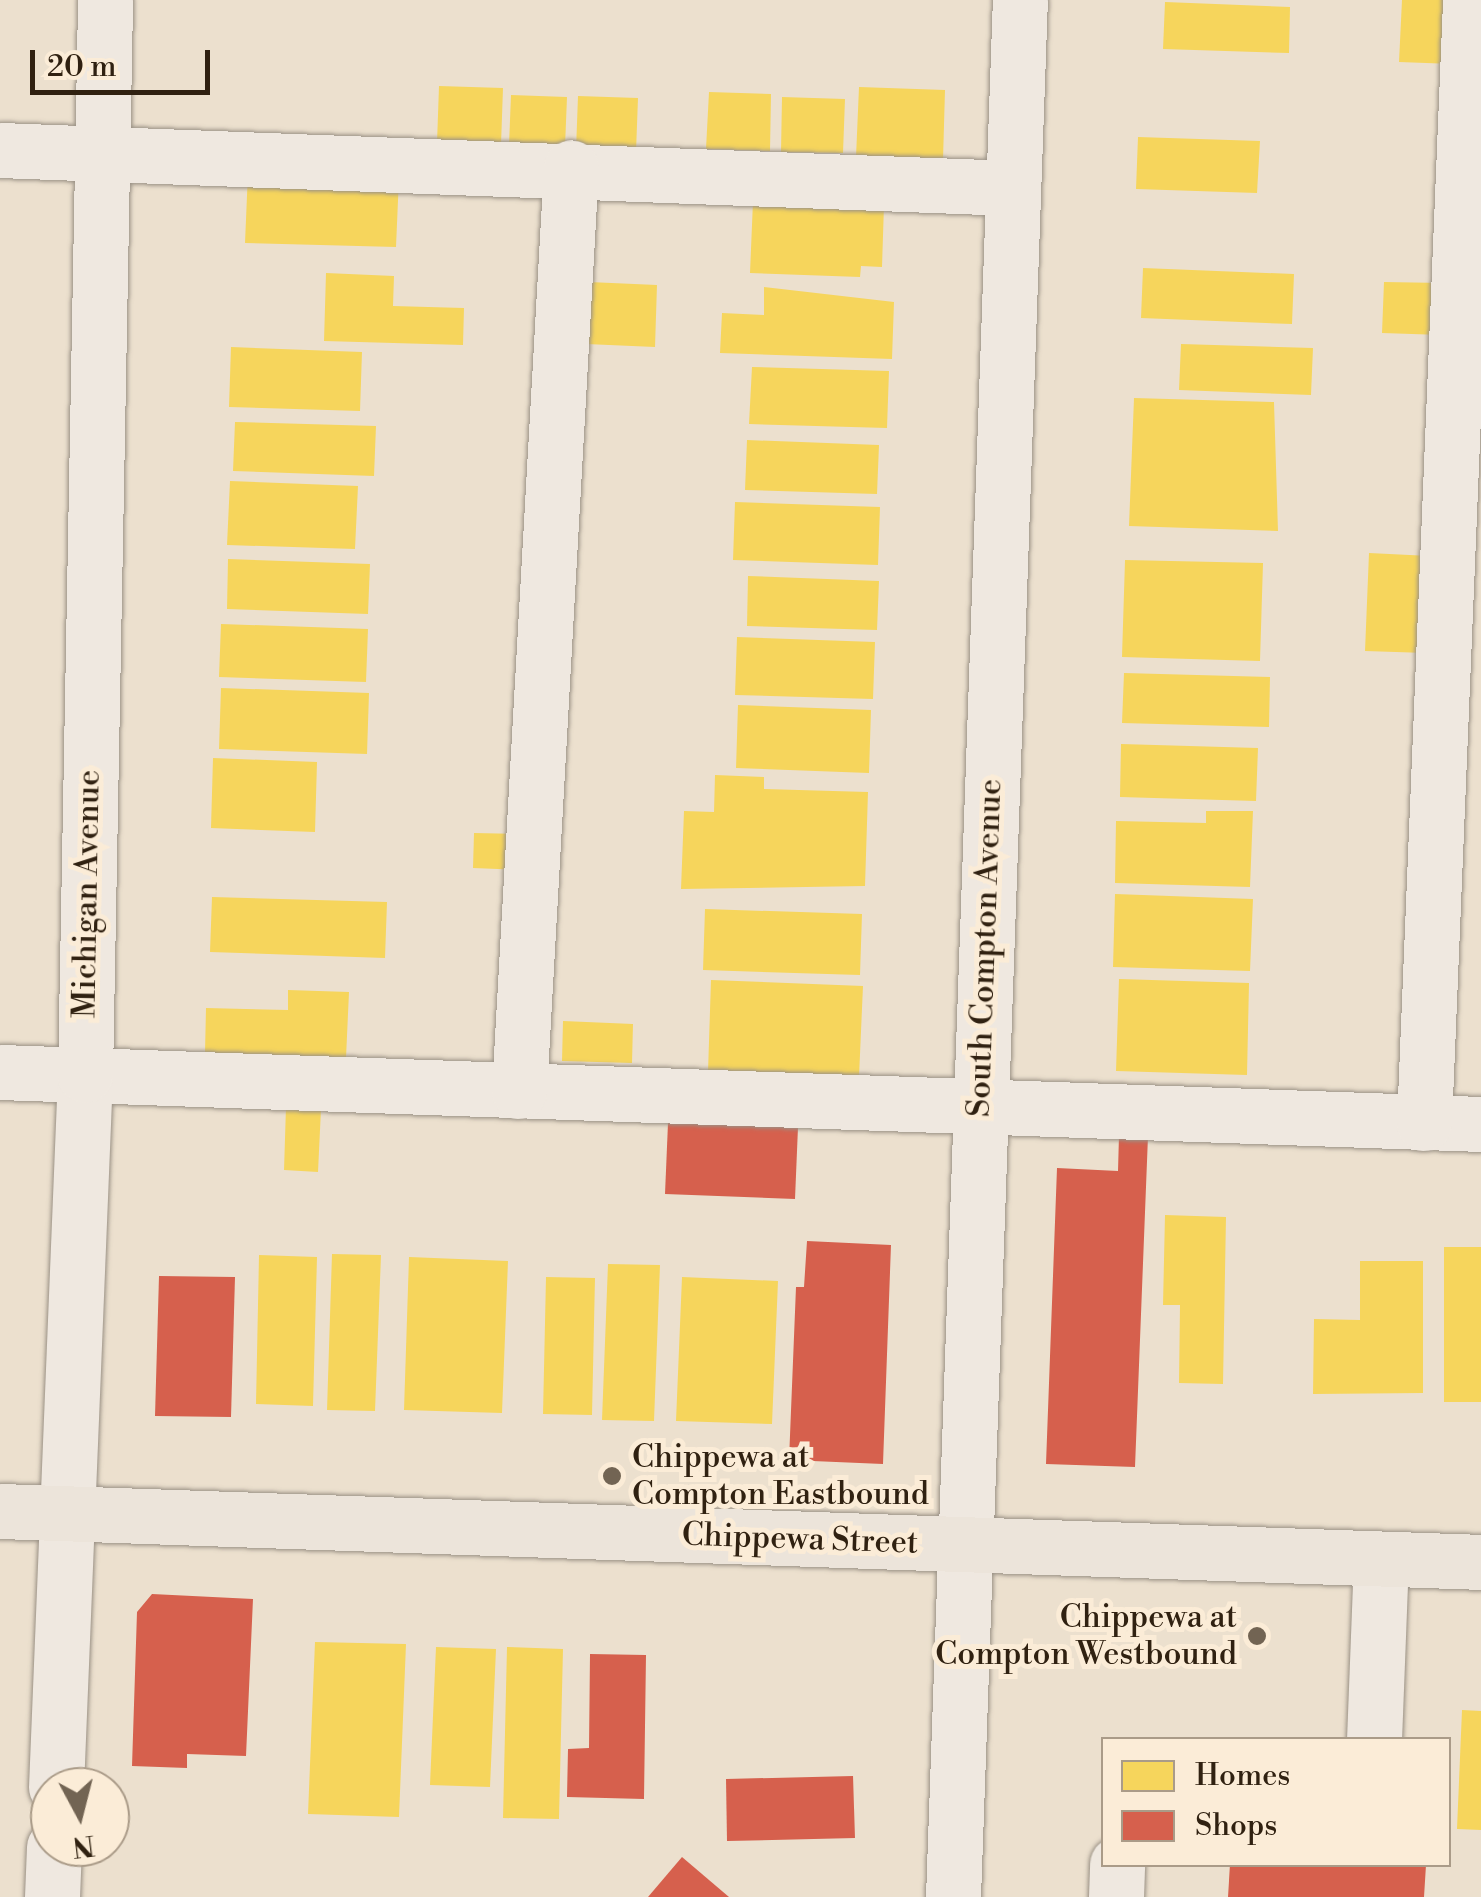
<!DOCTYPE html>
<style>
body{margin:0}
#map{position:relative;width:1481px;height:1897px;overflow:hidden;background:#ece0ce;font-family:"Libre Bodoni",serif}
div>[style]{position:absolute}
[style*='--x']{left:calc(var(--x)*1px);top:calc(var(--y)*1px);width:calc(var(--w)*1px);rotate:calc(var(--a)*1deg)}
.homes>*{inset:0;background:#f6d55c}
.shops>*{inset:0;background:#d6604d}
.roads{filter:drop-shadow(0 0 2px #9a9185) drop-shadow(0 0 2px #9a9185)}
.minor>*{height:55px;margin:-27.5px;padding:0 27.5px;transform-origin:27.5px;border-radius:27.5px;background:#efe8e0}
.major>*{height:55px;margin:-27.5px;padding:0 27.5px;transform-origin:27.5px;border-radius:27.5px;background:#ece4da}
.dots>*{width:28px;height:28px;translate:-50% -50%;box-sizing:border-box;border:5px solid #fbecd7;border-radius:50%}
span{translate:-50% -50%;white-space:nowrap;text-align:center;line-height:1.15;-webkit-text-stroke:10px #fbecd7;paint-order:stroke}
.street-label{font-size:32px;color:#302111}
.poi-label{font-size:32px;color:#302111}
.left{translate:0 -50%;text-align:left}
.right{translate:-100% -50%;text-align:right}
.legend{position:absolute;left:1101px;top:1737px;width:350px;height:130px;box-sizing:border-box;background:#fbecd7;border:2px solid #aa9b88;margin:0;padding:12px 18px;list-style:none;font-size:30px;color:#302111}
.legend li{display:flex;align-items:center;gap:20px;height:50px}
.legend b{width:50px;border:2px solid #aa9b88}
.north{position:absolute;left:30px;top:1767px;width:100px;height:100px;box-sizing:border-box;background:#fbecd7;border:2px solid #aa9b88;border-radius:50%;rotate:173deg;font-size:28px;font-weight:700;line-height:40px;text-align:center;color:#302111}
.north::after{content:'';display:block;margin:auto;width:35px;height:45px;background:#726453;clip-path:polygon(50% 0,100% 100%,50% 72%,0 100%)}
.scale{position:absolute;left:30px;top:50px;width:180px;height:45px;box-sizing:border-box;border:5px solid #302111;border-top:0;padding-left:12px;font-size:30px;line-height:35px;white-space:nowrap;color:#302111;-webkit-text-stroke:8px #fbecd7;paint-order:stroke}
</style>
<div id="map">
<div class="homes">
<div style="clip-path:polygon(1402px 0,1456px 0,1453px 64px,1399px 62px)"></div>
<div style="clip-path:polygon(1165px 2px,1290px 7px,1289px 53px,1163px 49px)"></div>
<div style="clip-path:polygon(439px 86px,503px 88px,501px 145px,437px 143px)"></div>
<div style="clip-path:polygon(859px 87px,945px 90px,943px 160px,856px 157px)"></div>
<div style="clip-path:polygon(709px 92px,771px 94px,770px 151px,706px 149px)"></div>
<div style="clip-path:polygon(511px 95px,567px 97px,565px 147px,509px 145px)"></div>
<div style="clip-path:polygon(578px 96px,638px 98px,636px 152px,576px 150px)"></div>
<div style="clip-path:polygon(782px 97px,845px 99px,843px 153px,781px 152px)"></div>
<div style="clip-path:polygon(1138px 137px,1260px 141px,1257px 193px,1136px 189px)"></div>
<div style="clip-path:polygon(248px 172px,399px 177px,396px 247px,245px 243px)"></div>
<div style="clip-path:polygon(753px 201px,884px 205px,882px 267px,861px 266px,860px 277px,750px 273px)"></div>
<div style="clip-path:polygon(1143px 268px,1294px 274px,1292px 324px,1141px 318px)"></div>
<div style="clip-path:polygon(326px 273px,394px 276px,393px 306px,464px 308px,463px 345px,324px 341px)"></div>
<div style="clip-path:polygon(589px 282px,657px 285px,655px 347px,586px 344px)"></div>
<div style="clip-path:polygon(1384px 282px,1443px 283px,1442px 335px,1382px 333px)"></div>
<div style="clip-path:polygon(764px 287px,894px 302px,892px 359px,720px 353px,722px 313px,764px 315px)"></div>
<div style="clip-path:polygon(1181px 344px,1313px 348px,1311px 395px,1179px 390px)"></div>
<div style="clip-path:polygon(231px 347px,362px 352px,360px 411px,229px 407px)"></div>
<div style="clip-path:polygon(752px 367px,889px 371px,887px 428px,749px 424px)"></div>
<div style="clip-path:polygon(1134px 398px,1274px 402px,1278px 531px,1129px 526px)"></div>
<div style="clip-path:polygon(235px 422px,376px 426px,374px 476px,233px 471px)"></div>
<div style="clip-path:polygon(747px 440px,879px 445px,877px 494px,745px 490px)"></div>
<div style="clip-path:polygon(230px 481px,358px 486px,355px 549px,227px 545px)"></div>
<div style="clip-path:polygon(735px 502px,880px 507px,878px 565px,733px 560px)"></div>
<div style="clip-path:polygon(1369px 553px,1430px 556px,1426px 653px,1365px 651px)"></div>
<div style="clip-path:polygon(228px 559px,370px 564px,368px 614px,227px 609px)"></div>
<div style="clip-path:polygon(1125px 560px,1263px 563px,1260px 661px,1122px 657px)"></div>
<div style="clip-path:polygon(748px 576px,879px 581px,877px 630px,747px 626px)"></div>
<div style="clip-path:polygon(221px 624px,368px 629px,366px 682px,219px 677px)"></div>
<div style="clip-path:polygon(737px 637px,875px 642px,873px 699px,735px 695px)"></div>
<div style="clip-path:polygon(1124px 673px,1270px 677px,1269px 727px,1122px 723px)"></div>
<div style="clip-path:polygon(221px 688px,369px 693px,367px 754px,219px 749px)"></div>
<div style="clip-path:polygon(738px 705px,871px 710px,869px 773px,736px 768px)"></div>
<div style="clip-path:polygon(1121px 744px,1258px 748px,1256px 801px,1120px 797px)"></div>
<div style="clip-path:polygon(213px 758px,317px 762px,315px 832px,211px 828px)"></div>
<div style="clip-path:polygon(715px 775px,764px 777px,764px 789px,868px 792px,865px 886px,681px 889px,684px 811px,714px 812px)"></div>
<div style="clip-path:polygon(1206px 811px,1253px 811px,1250px 887px,1115px 883px,1116px 821px,1206px 823px)"></div>
<div style="clip-path:polygon(474px 833px,525px 834px,524px 870px,473px 868px)"></div>
<div style="clip-path:polygon(1115px 894px,1253px 899px,1250px 971px,1113px 967px)"></div>
<div style="clip-path:polygon(212px 897px,387px 902px,385px 958px,210px 952px)"></div>
<div style="clip-path:polygon(705px 909px,862px 914px,860px 975px,703px 970px)"></div>
<div style="clip-path:polygon(1119px 979px,1249px 983px,1247px 1075px,1116px 1071px)"></div>
<div style="clip-path:polygon(711px 980px,863px 986px,859px 1077px,708px 1072px)"></div>
<div style="clip-path:polygon(288px 990px,349px 992px,346px 1058px,205px 1053px,206px 1008px,288px 1010px)"></div>
<div style="clip-path:polygon(563px 1021px,633px 1024px,632px 1063px,562px 1061px)"></div>
<div style="clip-path:polygon(286px 1107px,321px 1109px,318px 1172px,284px 1170px)"></div>
<div style="clip-path:polygon(1165px 1215px,1226px 1217px,1223px 1384px,1179px 1383px,1180px 1305px,1163px 1305px)"></div>
<div style="clip-path:polygon(1444px 1247px,1481px 1247px,1481px 1402px,1444px 1402px)"></div>
<div style="clip-path:polygon(332px 1254px,381px 1255px,375px 1411px,327px 1410px)"></div>
<div style="clip-path:polygon(259px 1255px,317px 1257px,313px 1406px,256px 1404px)"></div>
<div style="clip-path:polygon(409px 1257px,508px 1261px,502px 1413px,404px 1410px)"></div>
<div style="clip-path:polygon(1360px 1261px,1423px 1261px,1423px 1393px,1313px 1394px,1314px 1319px,1360px 1320px)"></div>
<div style="clip-path:polygon(608px 1264px,660px 1265px,654px 1421px,602px 1420px)"></div>
<div style="clip-path:polygon(546px 1277px,595px 1278px,592px 1415px,543px 1414px)"></div>
<div style="clip-path:polygon(682px 1277px,778px 1281px,772px 1424px,676px 1421px)"></div>
<div style="clip-path:polygon(315px 1642px,406px 1644px,399px 1817px,308px 1814px)"></div>
<div style="clip-path:polygon(436px 1647px,496px 1649px,490px 1787px,430px 1785px)"></div>
<div style="clip-path:polygon(507px 1647px,563px 1649px,559px 1819px,503px 1818px)"></div>
<div style="clip-path:polygon(1462px 1710px,1481px 1711px,1481px 1830px,1457px 1829px)"></div>
</div>
<div class="shops">
<div style="clip-path:polygon(668px 1123px,798px 1127px,795px 1199px,665px 1194px)"></div>
<div style="clip-path:polygon(1119px 1135px,1148px 1136px,1135px 1467px,1046px 1464px,1057px 1168px,1118px 1171px)"></div>
<div style="clip-path:polygon(807px 1241px,891px 1245px,883px 1464px,789px 1460px,796px 1287px,804px 1287px)"></div>
<div style="clip-path:polygon(159px 1276px,235px 1277px,231px 1417px,155px 1416px)"></div>
<div style="clip-path:polygon(152px 1594px,253px 1599px,246px 1756px,187px 1754px,187px 1768px,132px 1766px,137px 1612px)"></div>
<div style="clip-path:polygon(590px 1654px,646px 1655px,644px 1799px,567px 1797px,568px 1749px,589px 1748px)"></div>
<div style="clip-path:polygon(853px 1776px,855px 1838px,727px 1841px,726px 1779px)"></div>
<div style="clip-path:polygon(682px 1857px,729px 1897px,648px 1897px)"></div>
<div style="clip-path:polygon(1230px 1864px,1426px 1865px,1424px 1897px,1228px 1897px)"></div>
</div>
<div class="roads">
<div class="minor">
<div style="--x:0;--y:150;--w:1012;--a:2.15"></div>
<div style="--x:0;--y:1072;--w:1482;--a:2.01"></div>
<div style="--x:519;--y:1091;--w:925;--a:-86.78"></div>
<div style="--x:1424;--y:1123;--w:1124;--a:-87.65"></div>
<div style="--x:1374;--y:1740;--w:181;--a:-87.8"></div>
<div style="--x:56;--y:1787;--w:713;--a:-87.67"></div>
<div style="--x:85;--y:1075;--w:1075;--a:-88.93"></div>
<div style="--x:52;--y:1897;--w:50;--a:-87.7"></div>
<div style="--x:953;--y:1897;--w:1898;--a:-87.98"></div>
<div style="--x:1116;--y:1897;--w:33;--a:-88"></div>
</div>
<div class="major">
<div style="--x:0;--y:1511;--w:1482;--a:1.97"></div>
</div>
</div>
<div class="dots">
<div style="left:612px;top:1476px;background:#726453"></div>
<div style="left:1257px;top:1636px;background:#726453"></div>
</div>
<div class="street-label">
<span style="left:87px;top:894px;rotate:-89deg">Michigan Avenue</span>
<span style="left:985px;top:948px;rotate:-88deg">South Compton Avenue</span>
<span style="left:800px;top:1539px;rotate:2deg">Chippewa Street</span>
</div>
<div class="poi-label">
<span class="left" style="left:632px;top:1476px">Chippewa at<br>Compton Eastbound</span>
<span class="right" style="left:1237px;top:1636px">Chippewa at<br>Compton Westbound</span>
</div>
<ul class="legend">
<li><b style="height:28px;background:#f6d55c"></b>Homes</li>
<li><b style="height:28px;background:#d6604d"></b>Shops</li>
</ul>
<div class="north">N</div>
<div class="scale">20 m</div>
</div>
